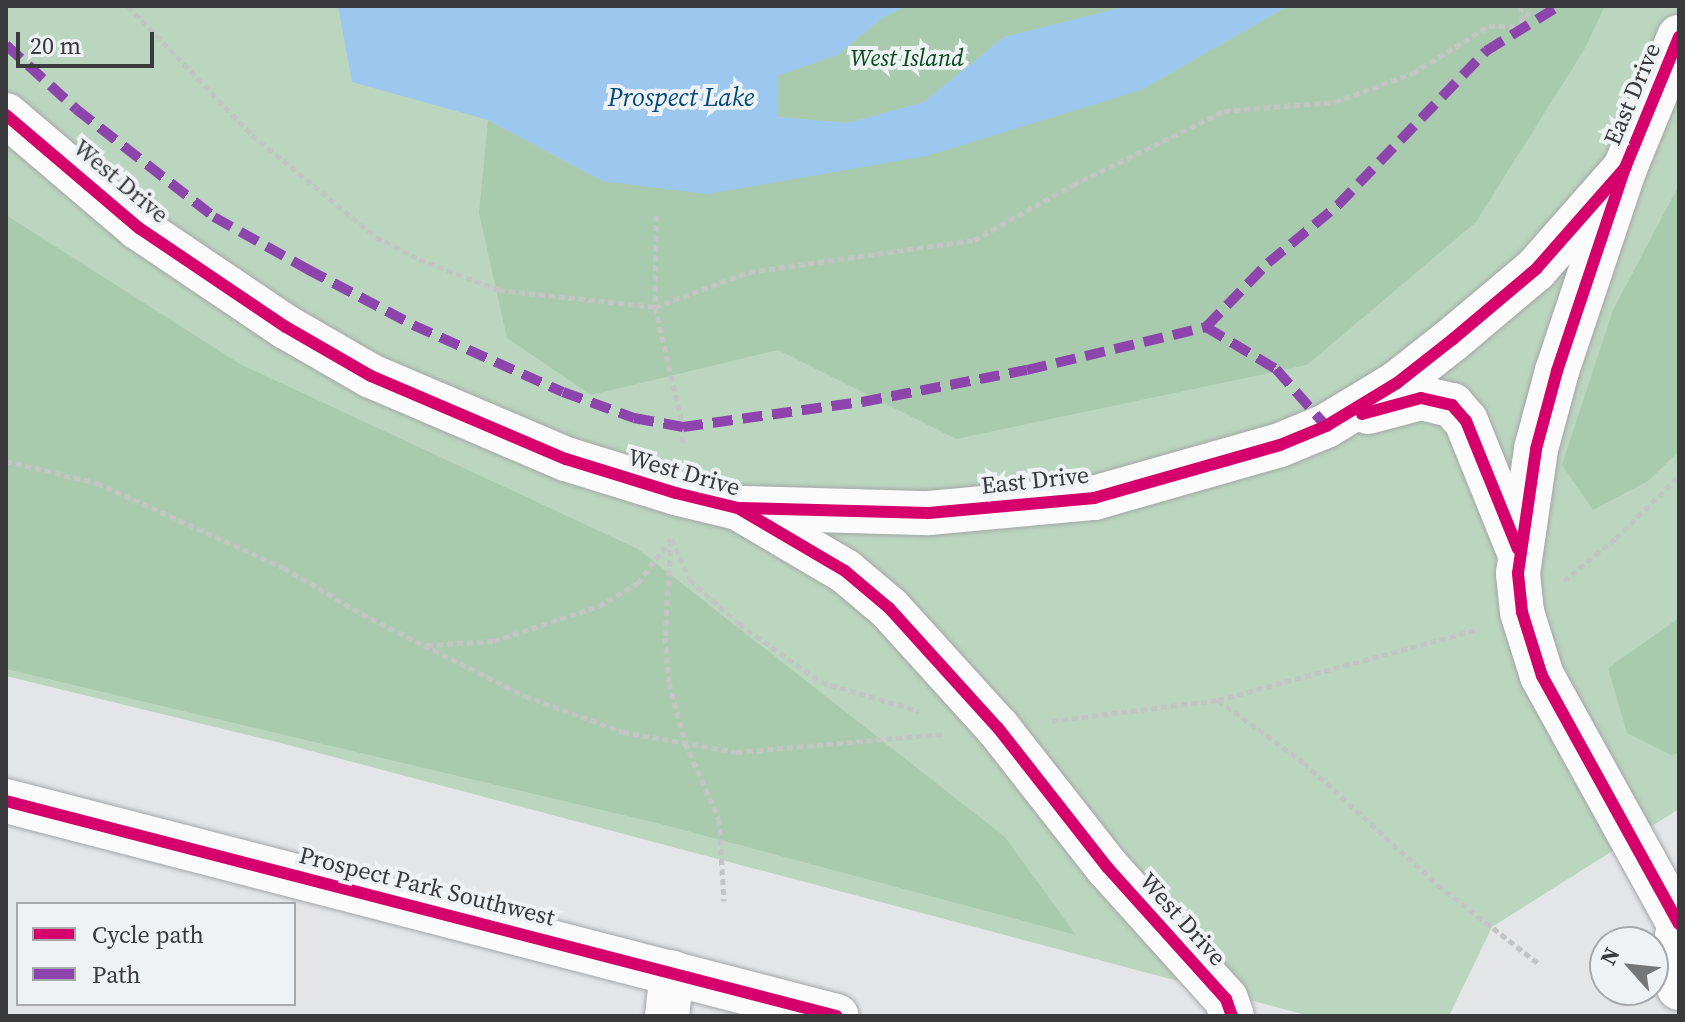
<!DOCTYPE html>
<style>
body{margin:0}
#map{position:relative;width:1685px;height:1022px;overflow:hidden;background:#e3e5e7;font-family:"Source Serif 4",serif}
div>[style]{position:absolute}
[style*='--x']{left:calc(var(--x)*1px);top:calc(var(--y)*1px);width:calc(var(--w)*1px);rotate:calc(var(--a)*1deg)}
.green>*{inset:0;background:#bbd6bf}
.forest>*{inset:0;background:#a8cbad}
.water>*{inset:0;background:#9cc7ef}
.path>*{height:5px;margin-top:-2.5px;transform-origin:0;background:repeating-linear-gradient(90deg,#c4c4c5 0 6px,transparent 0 10px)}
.roads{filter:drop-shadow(0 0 2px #a4a5a7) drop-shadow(0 0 2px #a4a5a7)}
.minor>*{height:44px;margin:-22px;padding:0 22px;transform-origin:22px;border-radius:22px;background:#fbfbfb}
.quiet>*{height:10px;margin-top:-5px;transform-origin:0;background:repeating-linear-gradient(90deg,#8e44ad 0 20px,transparent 0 30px)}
.cycleway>*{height:12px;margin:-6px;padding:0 6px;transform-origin:6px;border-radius:6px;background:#d6006c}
span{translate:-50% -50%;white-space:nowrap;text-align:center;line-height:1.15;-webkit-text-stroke:8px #eff2f5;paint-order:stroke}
.park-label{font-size:24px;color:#034b17;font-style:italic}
.street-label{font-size:24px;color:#3a3a3c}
.water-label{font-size:26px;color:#004b7d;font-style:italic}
.frame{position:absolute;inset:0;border:8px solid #3a3a3c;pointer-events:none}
.legend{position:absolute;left:16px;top:902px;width:280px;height:104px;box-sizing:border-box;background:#eff2f5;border:2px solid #a7a8ab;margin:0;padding:10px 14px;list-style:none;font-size:24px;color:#3a3a3c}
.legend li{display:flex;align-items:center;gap:16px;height:40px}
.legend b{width:40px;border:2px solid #a7a8ab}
.north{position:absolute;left:1589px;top:926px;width:80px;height:80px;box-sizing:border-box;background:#eff2f5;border:2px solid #a7a8ab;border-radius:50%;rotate:297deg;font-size:22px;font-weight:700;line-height:32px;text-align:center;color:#3a3a3c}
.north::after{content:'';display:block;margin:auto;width:28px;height:36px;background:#757678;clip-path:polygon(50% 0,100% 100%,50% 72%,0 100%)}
.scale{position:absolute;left:16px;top:32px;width:138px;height:36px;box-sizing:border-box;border:4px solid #3a3a3c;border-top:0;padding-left:10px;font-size:24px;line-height:28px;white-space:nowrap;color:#3a3a3c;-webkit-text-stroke:6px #eff2f5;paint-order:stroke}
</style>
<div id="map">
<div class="green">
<div style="clip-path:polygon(6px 6px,1679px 6px,1679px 809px,1492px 927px,1449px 1016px,1310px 1016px,281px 743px,6px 676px)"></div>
</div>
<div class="forest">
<div style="clip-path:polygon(907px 6px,1128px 6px,1004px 37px,924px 102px,848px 123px,777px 117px,776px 76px,837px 55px,881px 19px)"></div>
<div style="clip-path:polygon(1288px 6px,1605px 6px,1584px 50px,1476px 222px,1307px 365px,956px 439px,778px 350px,591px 395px,507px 338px,479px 213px,488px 120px,602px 181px,1141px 90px)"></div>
<div style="clip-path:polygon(1679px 185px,1679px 451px,1648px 481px,1593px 510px,1562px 465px,1613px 310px)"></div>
<div style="clip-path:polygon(6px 215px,240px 364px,638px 549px,1005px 837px,1076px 935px,661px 824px,6px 669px)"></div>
<div style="clip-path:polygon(1679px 618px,1679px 753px,1671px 755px,1627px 733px,1608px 668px)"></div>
</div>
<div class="water">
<div style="clip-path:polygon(338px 6px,907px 6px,881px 19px,837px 55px,777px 76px,777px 117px,848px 123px,924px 102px,1004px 37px,1128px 6px,1288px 6px,1141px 90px,927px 156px,707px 194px,602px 181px,488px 120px,352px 82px)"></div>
</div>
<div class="path">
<div style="--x:128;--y:6;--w:179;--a:46.1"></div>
<div style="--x:252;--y:135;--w:161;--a:39.4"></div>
<div style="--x:376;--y:237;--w:48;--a:27.1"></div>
<div style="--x:419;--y:259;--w:86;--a:21.2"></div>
<div style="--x:499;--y:290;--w:157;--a:6.2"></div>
<div style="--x:655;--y:307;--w:100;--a:-20.4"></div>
<div style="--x:749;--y:272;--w:227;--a:-8.1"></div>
<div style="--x:974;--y:240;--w:113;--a:-29.1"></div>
<div style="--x:1073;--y:185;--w:168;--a:-26.1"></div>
<div style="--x:1224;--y:111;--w:111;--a:-4.6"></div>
<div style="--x:1335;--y:102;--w:83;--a:-20.4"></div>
<div style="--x:1413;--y:73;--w:89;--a:-31.7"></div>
<div style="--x:1489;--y:26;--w:34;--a:0"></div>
<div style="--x:1520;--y:6;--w:19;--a:81"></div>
<div style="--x:1523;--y:26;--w:22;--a:-68"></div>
<div style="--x:656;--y:215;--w:92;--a:90.6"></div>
<div style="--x:655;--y:307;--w:123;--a:76.9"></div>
<div style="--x:683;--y:427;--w:20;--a:93"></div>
<div style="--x:6;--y:461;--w:94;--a:13.6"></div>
<div style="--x:97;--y:483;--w:205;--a:24.4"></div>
<div style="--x:284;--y:568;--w:91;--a:30.5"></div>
<div style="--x:362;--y:614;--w:182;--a:26.7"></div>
<div style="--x:525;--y:696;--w:104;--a:20.2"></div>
<div style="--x:623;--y:732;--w:116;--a:10"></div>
<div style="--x:737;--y:752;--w:207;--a:-5"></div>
<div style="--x:672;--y:539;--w:45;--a:66.3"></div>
<div style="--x:690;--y:580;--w:66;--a:41.9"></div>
<div style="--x:739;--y:624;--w:100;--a:35.3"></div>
<div style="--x:821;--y:682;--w:102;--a:16.5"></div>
<div style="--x:671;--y:540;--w:97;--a:93.5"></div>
<div style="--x:665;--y:637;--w:46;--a:85"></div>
<div style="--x:669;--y:683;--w:62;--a:75.1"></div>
<div style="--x:685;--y:743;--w:83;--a:65.9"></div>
<div style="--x:719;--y:819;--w:82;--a:86.5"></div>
<div style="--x:1564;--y:581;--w:67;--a:-39.6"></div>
<div style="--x:1616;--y:538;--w:88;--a:-44.5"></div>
<div style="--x:427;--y:645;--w:67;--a:-3.4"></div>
<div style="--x:494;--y:641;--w:111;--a:-18.4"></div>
<div style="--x:599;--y:606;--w:45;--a:-30.5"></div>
<div style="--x:638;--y:583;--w:55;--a:-53.1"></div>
<div style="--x:1218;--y:700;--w:107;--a:36.2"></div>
<div style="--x:1304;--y:763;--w:181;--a:42.3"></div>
<div style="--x:1438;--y:885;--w:127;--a:38"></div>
<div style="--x:1052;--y:721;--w:167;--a:-7.2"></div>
<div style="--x:1218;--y:700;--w:270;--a:-15.2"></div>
</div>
<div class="roads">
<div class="minor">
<div style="--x:6;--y:115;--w:175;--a:40.4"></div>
<div style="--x:139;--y:228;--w:177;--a:34"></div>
<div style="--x:286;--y:327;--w:98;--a:30"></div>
<div style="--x:371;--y:376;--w:212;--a:23.1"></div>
<div style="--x:566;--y:459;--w:115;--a:17.2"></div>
<div style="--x:676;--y:493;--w:64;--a:13.6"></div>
<div style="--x:738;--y:508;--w:124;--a:30.5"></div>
<div style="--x:845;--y:571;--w:57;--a:40.1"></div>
<div style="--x:889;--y:608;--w:162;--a:47.8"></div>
<div style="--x:998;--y:728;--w:177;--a:51.9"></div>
<div style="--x:1107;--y:867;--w:178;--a:48"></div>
<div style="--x:1226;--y:999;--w:18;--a:71"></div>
<div style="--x:1368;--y:412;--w:55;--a:-14.8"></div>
<div style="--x:1421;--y:398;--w:32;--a:13"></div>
<div style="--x:1452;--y:405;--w:21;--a:49"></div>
<div style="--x:1466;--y:421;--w:139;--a:68"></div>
<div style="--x:745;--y:508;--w:184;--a:1.6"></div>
<div style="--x:929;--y:513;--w:166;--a:-5.2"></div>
<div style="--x:1094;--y:498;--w:193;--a:-15.9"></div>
<div style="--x:1280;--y:445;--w:50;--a:-22.4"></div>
<div style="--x:1326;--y:426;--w:83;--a:-31.2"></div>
<div style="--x:1397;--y:383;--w:71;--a:-38.2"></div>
<div style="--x:1453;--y:339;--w:109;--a:-40.1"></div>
<div style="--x:1536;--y:269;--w:135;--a:-48.6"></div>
<div style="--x:6;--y:801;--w:858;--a:14.51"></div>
<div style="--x:1679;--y:924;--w:283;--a:-118.9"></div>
<div style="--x:1542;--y:676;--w:67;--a:-107.4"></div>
<div style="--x:1522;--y:612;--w:39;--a:-96"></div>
<div style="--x:1518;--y:573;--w:125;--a:-81.7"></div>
<div style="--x:1536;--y:449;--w:81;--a:-74.9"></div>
<div style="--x:1557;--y:371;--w:214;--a:-71.5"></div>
<div style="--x:1625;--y:168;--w:142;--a:-67.6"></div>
<div style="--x:1679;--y:924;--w:49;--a:99.5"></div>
<div style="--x:1671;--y:972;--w:18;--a:63"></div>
<div style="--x:667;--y:1016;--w:44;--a:-83.5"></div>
</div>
</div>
<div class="quiet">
<div style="--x:6;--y:45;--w:95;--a:42.4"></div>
<div style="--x:76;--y:109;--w:175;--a:38"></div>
<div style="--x:214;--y:217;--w:107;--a:29.2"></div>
<div style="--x:307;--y:269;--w:120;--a:27.8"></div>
<div style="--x:413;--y:325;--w:164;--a:24.1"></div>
<div style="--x:563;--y:392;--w:76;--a:20.1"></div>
<div style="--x:634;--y:418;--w:50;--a:10.4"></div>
<div style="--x:683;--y:427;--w:181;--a:-8"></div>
<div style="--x:862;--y:402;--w:168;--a:-11"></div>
<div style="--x:1027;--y:370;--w:184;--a:-13.5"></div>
<div style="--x:1206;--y:327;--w:89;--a:-45.9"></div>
<div style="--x:1268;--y:263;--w:91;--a:-39.6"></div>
<div style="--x:1338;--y:205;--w:214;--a:-46.1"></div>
<div style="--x:1486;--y:51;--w:86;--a:-31.7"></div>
<div style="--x:1206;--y:327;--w:82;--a:31"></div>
<div style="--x:1276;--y:369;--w:76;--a:48.7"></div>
<div style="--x:1326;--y:426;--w:6;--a:-18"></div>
</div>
<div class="cycleway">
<div style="--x:6;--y:115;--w:175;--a:40.4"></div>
<div style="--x:139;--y:228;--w:177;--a:34"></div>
<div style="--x:286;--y:327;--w:98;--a:30"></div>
<div style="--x:371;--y:376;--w:212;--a:23.1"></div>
<div style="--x:566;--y:459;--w:115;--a:17.2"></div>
<div style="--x:676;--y:493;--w:64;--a:13.6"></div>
<div style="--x:738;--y:508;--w:124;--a:30.5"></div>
<div style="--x:845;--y:571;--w:57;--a:40.1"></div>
<div style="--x:889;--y:608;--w:162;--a:47.8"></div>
<div style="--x:998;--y:728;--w:177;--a:51.9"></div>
<div style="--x:1107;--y:867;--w:178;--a:48"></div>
<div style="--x:1226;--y:999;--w:18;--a:71"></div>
<div style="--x:1362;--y:414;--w:61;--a:-15.2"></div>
<div style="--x:1421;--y:398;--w:32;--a:13"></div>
<div style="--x:1452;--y:405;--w:21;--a:49"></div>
<div style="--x:1466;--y:421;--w:138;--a:67.9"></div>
<div style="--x:742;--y:508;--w:187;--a:1.5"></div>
<div style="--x:929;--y:513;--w:166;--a:-5.2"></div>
<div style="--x:1094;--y:498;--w:193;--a:-15.9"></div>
<div style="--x:1280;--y:445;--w:50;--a:-22.4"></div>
<div style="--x:1326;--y:426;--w:83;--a:-31.2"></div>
<div style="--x:1397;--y:383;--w:71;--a:-38.2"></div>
<div style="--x:1453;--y:339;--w:109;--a:-40.1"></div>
<div style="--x:1536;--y:269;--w:135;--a:-48.6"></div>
<div style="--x:6;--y:801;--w:858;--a:14.51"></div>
<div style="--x:1679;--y:924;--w:283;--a:-118.9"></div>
<div style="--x:1542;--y:676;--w:67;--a:-107.4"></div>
<div style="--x:1522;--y:612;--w:39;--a:-96"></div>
<div style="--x:1518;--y:573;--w:125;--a:-81.7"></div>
<div style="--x:1536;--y:449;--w:81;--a:-74.9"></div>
<div style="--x:1557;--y:371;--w:214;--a:-71.5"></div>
<div style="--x:1625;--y:168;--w:142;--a:-67.6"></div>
</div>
<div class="park-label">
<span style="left:907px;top:58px">West Island</span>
</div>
<div class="street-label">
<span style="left:1632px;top:94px;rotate:-67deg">East Drive</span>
<span style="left:121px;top:181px;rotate:40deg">West Drive</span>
<span style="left:684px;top:472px;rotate:16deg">West Drive</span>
<span style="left:1035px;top:480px;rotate:-6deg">East Drive</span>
<span style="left:427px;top:886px;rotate:14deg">Prospect Park Southwest</span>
<span style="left:1183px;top:919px;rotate:48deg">West Drive</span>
</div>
<div class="water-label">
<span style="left:681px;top:98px">Prospect Lake</span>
</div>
<div class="frame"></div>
<ul class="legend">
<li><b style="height:10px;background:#d6006c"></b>Cycle path</li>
<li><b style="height:10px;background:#8e44ad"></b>Path</li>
</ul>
<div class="north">N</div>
<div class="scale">20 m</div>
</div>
